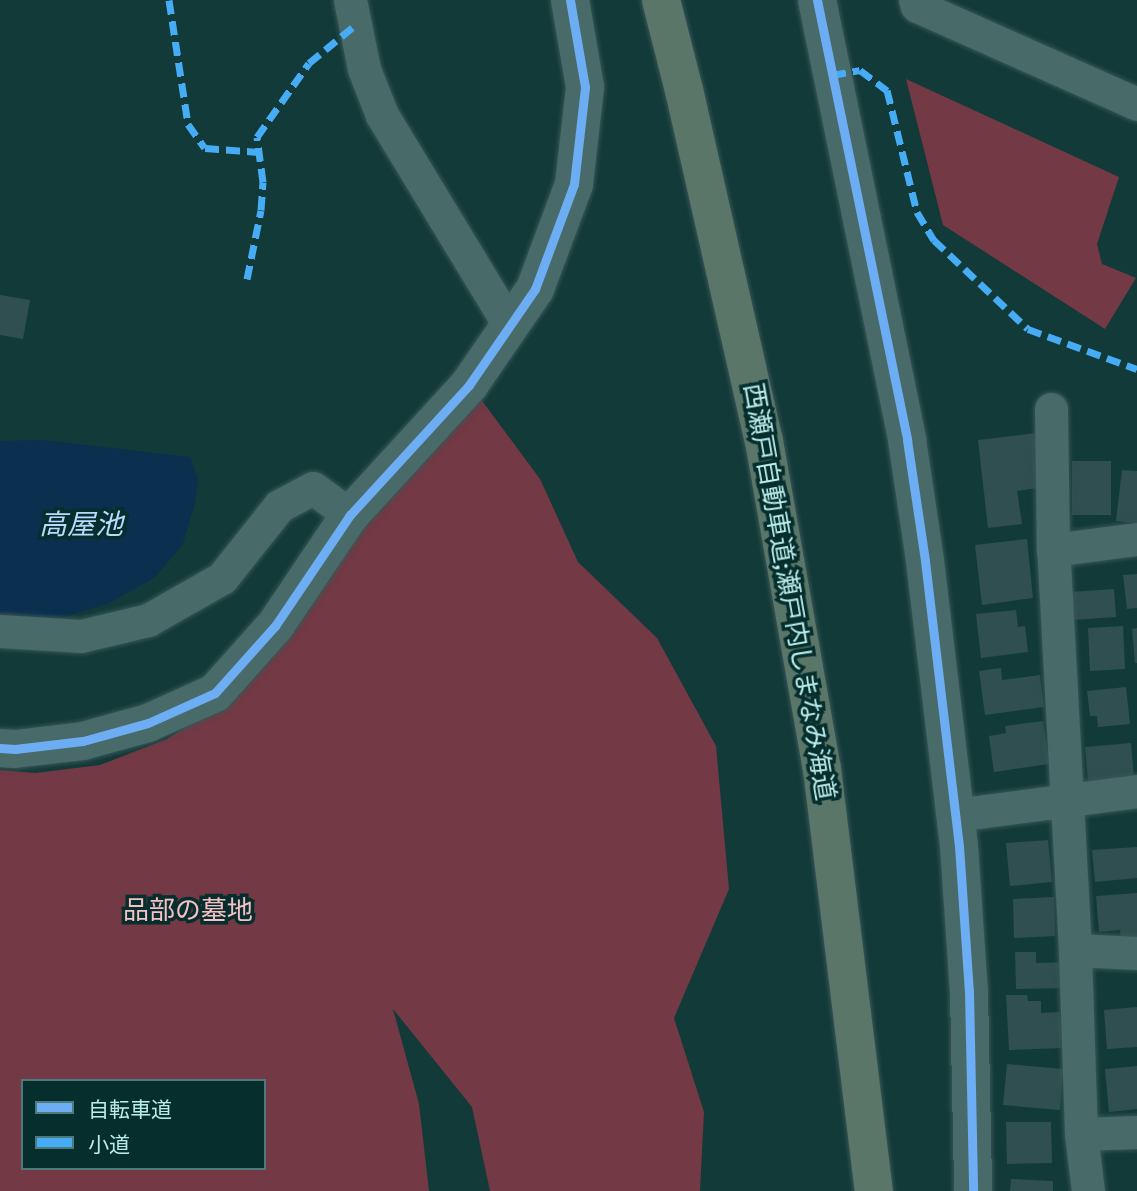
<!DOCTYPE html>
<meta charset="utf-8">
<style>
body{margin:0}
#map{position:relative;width:1137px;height:1191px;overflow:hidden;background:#123a39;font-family:Signika,"Noto Sans JP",sans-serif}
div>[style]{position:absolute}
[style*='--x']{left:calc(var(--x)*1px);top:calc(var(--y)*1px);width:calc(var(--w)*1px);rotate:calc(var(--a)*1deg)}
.green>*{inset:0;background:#733944}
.water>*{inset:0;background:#0b2f4f}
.building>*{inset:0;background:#304f51}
.roads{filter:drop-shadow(0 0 2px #385656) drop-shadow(0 0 2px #385656)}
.minor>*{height:33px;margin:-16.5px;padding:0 16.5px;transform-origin:16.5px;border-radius:16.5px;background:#486a69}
.tertiary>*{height:38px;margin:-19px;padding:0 19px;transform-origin:19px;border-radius:19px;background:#486a69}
.motorway>*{height:38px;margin:-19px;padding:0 19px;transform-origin:19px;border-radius:19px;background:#597668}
.quiet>*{height:7px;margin-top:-3.5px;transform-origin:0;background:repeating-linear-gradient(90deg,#46acf6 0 14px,transparent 0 21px)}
.cycleway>*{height:9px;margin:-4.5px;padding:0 4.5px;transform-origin:4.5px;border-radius:4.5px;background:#6dadf4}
span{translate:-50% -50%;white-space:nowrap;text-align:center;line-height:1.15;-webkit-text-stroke:7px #062e2d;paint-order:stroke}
.street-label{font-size:26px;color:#b9edea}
.park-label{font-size:26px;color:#f6c0c6}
.water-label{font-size:28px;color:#b9d9fe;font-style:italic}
.legend{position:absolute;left:21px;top:1079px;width:245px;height:91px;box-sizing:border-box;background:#062e2d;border:2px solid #4e7a79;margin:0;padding:9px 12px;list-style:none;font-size:21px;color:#b9edea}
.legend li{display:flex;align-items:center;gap:14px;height:35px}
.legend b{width:35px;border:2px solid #4e7a79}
</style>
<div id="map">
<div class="green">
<div style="clip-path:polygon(906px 79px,1119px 177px,1097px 244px,1102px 264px,1136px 278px,1105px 329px,943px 225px)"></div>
<div style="clip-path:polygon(evenodd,477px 394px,540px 479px,578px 562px,657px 638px,716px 746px,729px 889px,674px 1018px,704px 1112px,700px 1191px,490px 1191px,472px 1107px,393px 1009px,419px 1104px,429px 1191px,0 1191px,0 770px,35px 773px,100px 765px,167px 739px,221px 704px,359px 527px,477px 394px,23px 1081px,264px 1081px,264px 1168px,23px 1168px,23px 1081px)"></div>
</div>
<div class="water">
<div style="clip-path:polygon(42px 440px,190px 457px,198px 480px,194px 507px,182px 546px,154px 578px,109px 603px,48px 622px,0 615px,0 441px)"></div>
</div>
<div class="building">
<div style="clip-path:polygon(0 295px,30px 300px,23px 339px,0 335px)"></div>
<div style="clip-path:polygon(1044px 432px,1051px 486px,1017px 491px,1022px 524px,988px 528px,978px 440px)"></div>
<div style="clip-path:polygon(1072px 461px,1111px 461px,1111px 515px,1072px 515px)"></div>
<div style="clip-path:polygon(1122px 470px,1137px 471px,1137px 523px,1116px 521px)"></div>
<div style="clip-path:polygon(1027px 539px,1033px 598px,982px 605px,975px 545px)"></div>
<div style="clip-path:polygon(1137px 574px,1137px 608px,1127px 609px,1123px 575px)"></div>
<div style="clip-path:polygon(1114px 589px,1116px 617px,1072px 620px,1070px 592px)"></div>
<div style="clip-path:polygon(1016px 610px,1018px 627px,1025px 626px,1028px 652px,981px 658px,976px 614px)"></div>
<div style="clip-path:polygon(1123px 626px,1125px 669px,1090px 671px,1088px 628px)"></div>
<div style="clip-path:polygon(1137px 628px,1137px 663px,1135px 663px,1132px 629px)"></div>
<div style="clip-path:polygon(1001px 668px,1002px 680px,1040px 675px,1044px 707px,985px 715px,979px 671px)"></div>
<div style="clip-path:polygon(1126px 687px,1130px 724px,1098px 727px,1097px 716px,1090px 716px,1087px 691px)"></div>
<div style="clip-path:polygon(1043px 721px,1049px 764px,994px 772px,989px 736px,1006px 733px,1005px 726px)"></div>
<div style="clip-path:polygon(1131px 743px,1134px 778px,1088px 782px,1085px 747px)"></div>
<div style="clip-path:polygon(1048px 840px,1052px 882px,1010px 886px,1006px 843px)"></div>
<div style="clip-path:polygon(1137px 847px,1137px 878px,1095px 882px,1092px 850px)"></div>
<div style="clip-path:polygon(1137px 893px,1137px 940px,1121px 941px,1120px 930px,1099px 932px,1096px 896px)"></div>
<div style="clip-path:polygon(1054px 897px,1055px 936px,1014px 938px,1013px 899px)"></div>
<div style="clip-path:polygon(1015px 952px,1036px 952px,1036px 963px,1068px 962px,1068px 988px,1016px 989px)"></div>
<div style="clip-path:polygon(1006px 995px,1027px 995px,1028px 1001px,1041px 1001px,1041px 1013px,1060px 1012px,1062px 1048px,1009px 1050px)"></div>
<div style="clip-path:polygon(1137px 1007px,1137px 1047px,1107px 1049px,1104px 1010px)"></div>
<div style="clip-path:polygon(1007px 1064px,1063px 1069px,1060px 1110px,1003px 1105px)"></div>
<div style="clip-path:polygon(1137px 1066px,1137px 1109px,1109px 1112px,1105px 1069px)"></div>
<div style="clip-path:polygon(1006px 1122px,1051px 1122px,1052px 1163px,1007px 1164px)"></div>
<div style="clip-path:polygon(1011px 1179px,1053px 1181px,1053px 1191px,1010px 1191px)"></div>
</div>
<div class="roads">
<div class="minor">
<div style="--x:350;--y:0;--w:70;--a:78.5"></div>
<div style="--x:364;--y:69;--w:49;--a:68.6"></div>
<div style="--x:382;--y:115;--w:247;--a:58.8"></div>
<div style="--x:915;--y:0;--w:6;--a:72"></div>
<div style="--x:917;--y:6;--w:241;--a:24"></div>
<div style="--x:1051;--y:409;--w:141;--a:89.2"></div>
<div style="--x:0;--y:631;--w:81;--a:3.5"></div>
<div style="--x:81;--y:636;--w:69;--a:-13.4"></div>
<div style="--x:148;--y:620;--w:85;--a:-29.6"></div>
<div style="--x:222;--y:578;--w:92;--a:-51.6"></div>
<div style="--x:279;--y:506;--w:38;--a:-28"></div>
<div style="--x:313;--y:488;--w:46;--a:36.1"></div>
<div style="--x:955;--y:815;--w:184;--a:-7.5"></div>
<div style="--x:1075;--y:950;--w:62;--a:2.8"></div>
<div style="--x:1081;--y:1134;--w:56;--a:-2"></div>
<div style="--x:1088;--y:1191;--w:57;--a:-97"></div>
<div style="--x:1081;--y:1134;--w:184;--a:-91.9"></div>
<div style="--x:1075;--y:950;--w:401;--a:-93.1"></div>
<div style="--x:1053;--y:550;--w:85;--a:-7.5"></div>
</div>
<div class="tertiary">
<div style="--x:817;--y:0;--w:449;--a:78.4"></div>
<div style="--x:907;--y:440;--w:122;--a:81.5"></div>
<div style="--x:925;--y:561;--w:287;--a:83.2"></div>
<div style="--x:959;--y:846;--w:146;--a:86.1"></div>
<div style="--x:969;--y:992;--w:199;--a:88.8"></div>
<div style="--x:0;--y:748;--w:15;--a:4"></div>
<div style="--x:15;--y:749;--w:68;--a:-6.7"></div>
<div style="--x:83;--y:741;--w:67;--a:-15.5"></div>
<div style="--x:148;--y:723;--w:73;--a:-24.1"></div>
<div style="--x:215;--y:693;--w:90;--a:-48.2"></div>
<div style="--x:275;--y:626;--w:134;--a:-56"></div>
<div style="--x:350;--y:515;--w:176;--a:-47.5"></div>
<div style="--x:469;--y:385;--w:116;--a:-55.5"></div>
<div style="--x:535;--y:289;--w:112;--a:-69.6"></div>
<div style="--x:574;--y:184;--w:98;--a:-83.5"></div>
<div style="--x:585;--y:87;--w:88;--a:-99.8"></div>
</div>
<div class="motorway">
<div style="--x:661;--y:0;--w:93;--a:75.7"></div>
<div style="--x:684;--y:90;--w:360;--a:77.2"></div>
<div style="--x:764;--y:441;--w:333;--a:80"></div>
<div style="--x:822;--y:769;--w:425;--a:83"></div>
</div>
</div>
<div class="quiet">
<div style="--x:169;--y:0;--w:125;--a:81.3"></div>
<div style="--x:188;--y:124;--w:29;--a:55"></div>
<div style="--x:205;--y:148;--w:54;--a:4.2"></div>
<div style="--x:832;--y:75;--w:28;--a:-10"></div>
<div style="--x:860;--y:70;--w:34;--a:37"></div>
<div style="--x:887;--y:90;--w:126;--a:76.2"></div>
<div style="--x:917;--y:212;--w:33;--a:59"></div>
<div style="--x:934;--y:240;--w:129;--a:43.4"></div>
<div style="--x:1028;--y:329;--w:116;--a:20.2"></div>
<div style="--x:247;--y:279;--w:70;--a:-78.5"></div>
<div style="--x:261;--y:210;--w:28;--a:-86"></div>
<div style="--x:263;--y:182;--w:45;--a:-97.6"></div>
<div style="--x:257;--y:137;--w:90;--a:-54.9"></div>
<div style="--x:309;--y:63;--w:58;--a:-39.4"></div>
</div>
<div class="cycleway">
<div style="--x:817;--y:0;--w:449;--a:78.4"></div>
<div style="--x:907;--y:440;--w:122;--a:81.5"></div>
<div style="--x:925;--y:561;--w:287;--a:83.2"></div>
<div style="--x:959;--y:846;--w:146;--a:86.1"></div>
<div style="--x:969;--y:992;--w:199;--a:88.8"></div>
<div style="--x:0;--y:748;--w:15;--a:4"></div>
<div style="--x:15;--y:749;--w:68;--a:-6.7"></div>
<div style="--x:83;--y:741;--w:67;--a:-15.5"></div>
<div style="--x:148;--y:723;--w:73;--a:-24.1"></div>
<div style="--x:215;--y:693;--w:90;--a:-48.2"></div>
<div style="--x:275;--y:626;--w:134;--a:-56"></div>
<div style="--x:350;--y:515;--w:176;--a:-47.5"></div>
<div style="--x:469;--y:385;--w:116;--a:-55.5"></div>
<div style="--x:535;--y:289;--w:112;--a:-69.6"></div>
<div style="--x:574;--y:184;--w:98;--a:-83.5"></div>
<div style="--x:585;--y:87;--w:88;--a:-99.8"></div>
</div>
<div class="street-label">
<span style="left:788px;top:592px;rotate:80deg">西瀬戸自動車道;瀬戸内しまなみ海道</span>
</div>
<div class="park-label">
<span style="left:188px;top:912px">品部の墓地</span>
</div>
<div class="water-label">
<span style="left:81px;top:525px">高屋池</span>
</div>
<ul class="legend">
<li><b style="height:9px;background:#6dadf4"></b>自転車道</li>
<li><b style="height:9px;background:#46acf6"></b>小道</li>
</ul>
</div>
